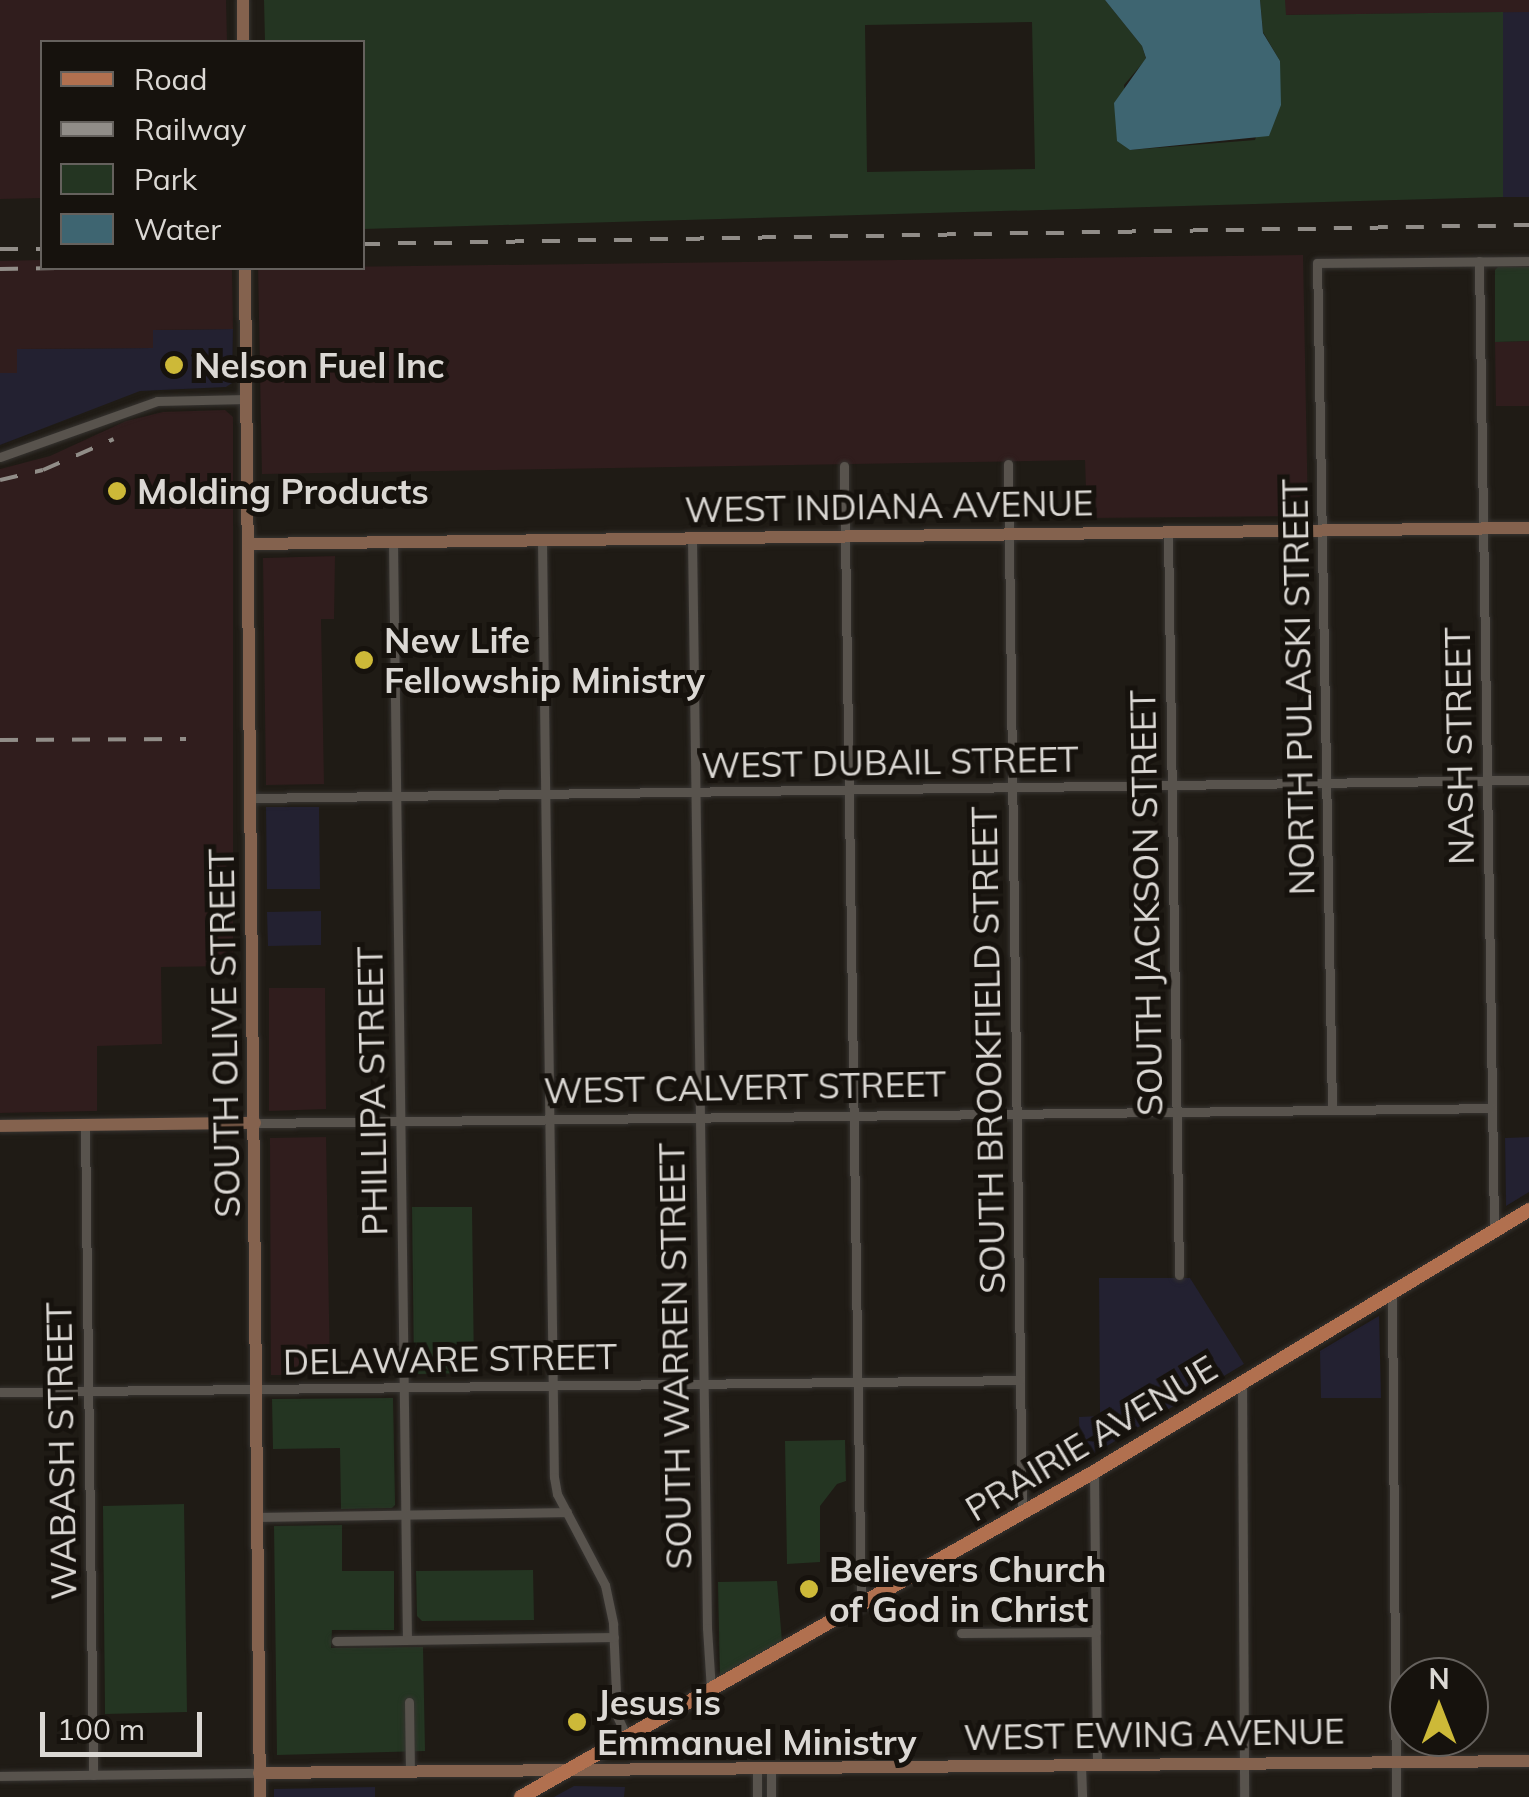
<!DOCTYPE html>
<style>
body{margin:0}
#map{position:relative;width:1529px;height:1797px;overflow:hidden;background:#1f1b15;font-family:Mulish,sans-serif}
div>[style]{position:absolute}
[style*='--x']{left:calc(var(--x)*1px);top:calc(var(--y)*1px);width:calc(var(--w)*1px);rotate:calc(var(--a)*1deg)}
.commercial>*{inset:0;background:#232131}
.industrial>*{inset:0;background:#301d1d}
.green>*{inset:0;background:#243522}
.water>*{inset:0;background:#3e6571}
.roads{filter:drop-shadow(0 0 2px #373431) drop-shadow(0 0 2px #373431)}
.street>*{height:9px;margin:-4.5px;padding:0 4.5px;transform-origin:4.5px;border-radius:4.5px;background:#58534d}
.secondary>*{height:12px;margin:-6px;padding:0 6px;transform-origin:6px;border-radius:6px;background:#84624e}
.primary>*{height:14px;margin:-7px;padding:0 7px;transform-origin:7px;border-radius:7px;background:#b1704f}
.rail>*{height:4px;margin-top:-2px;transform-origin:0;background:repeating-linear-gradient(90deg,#918d88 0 18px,transparent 0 36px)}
.dots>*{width:28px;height:28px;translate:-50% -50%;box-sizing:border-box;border:5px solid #16120d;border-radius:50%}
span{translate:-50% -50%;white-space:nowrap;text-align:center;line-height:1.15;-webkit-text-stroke:10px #16120d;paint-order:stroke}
.poi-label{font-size:35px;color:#dbd8d4;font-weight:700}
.left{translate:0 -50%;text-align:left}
.street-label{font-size:35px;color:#dbd8d4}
.legend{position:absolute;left:40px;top:40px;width:325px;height:230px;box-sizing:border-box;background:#16120d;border:2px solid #65615d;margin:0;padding:12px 18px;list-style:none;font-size:30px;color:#dbd8d4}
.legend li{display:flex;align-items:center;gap:20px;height:50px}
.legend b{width:50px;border:2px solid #65615d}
.north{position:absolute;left:1389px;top:1657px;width:100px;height:100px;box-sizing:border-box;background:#16120d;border:2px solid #65615d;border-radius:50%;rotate:0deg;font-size:28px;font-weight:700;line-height:40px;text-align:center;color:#dbd8d4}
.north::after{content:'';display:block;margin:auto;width:35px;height:45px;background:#cdb938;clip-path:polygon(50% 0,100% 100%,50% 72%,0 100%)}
.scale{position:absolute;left:40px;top:1712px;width:162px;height:45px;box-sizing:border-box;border:5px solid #dbd8d4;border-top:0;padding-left:12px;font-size:30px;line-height:35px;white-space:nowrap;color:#dbd8d4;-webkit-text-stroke:8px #16120d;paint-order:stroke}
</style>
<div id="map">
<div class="commercial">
<div style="clip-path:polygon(1503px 12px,1529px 12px,1529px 197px,1503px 197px)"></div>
<div style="clip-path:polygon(233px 329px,232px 383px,226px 387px,140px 391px,0 445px,0 373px,17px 373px,16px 349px,152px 348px,153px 330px)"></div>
<div style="clip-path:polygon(266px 807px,319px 807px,320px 889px,267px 889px)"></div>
<div style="clip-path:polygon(321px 911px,321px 945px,268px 946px,267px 912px)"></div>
<div style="clip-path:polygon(1529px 1137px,1529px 1192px,1506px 1206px,1505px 1138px)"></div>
<div style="clip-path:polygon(1099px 1278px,1190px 1278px,1244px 1364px,1080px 1462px,1079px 1417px,1100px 1416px)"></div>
<div style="clip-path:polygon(1379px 1316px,1381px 1398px,1321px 1398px,1320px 1351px)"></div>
<div style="clip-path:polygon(574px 1786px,625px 1787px,624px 1797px,554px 1797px)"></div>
<div style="clip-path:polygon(375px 1787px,375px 1797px,274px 1797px,274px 1789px)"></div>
</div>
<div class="industrial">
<div style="clip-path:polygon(0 0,226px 0,227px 42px,42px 42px,42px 198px,0 199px)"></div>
<div style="clip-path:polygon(1285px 0,1529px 0,1529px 12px,1285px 15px)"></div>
<div style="clip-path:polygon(1303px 255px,1308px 516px,1087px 518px,1085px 460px,262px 474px,258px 268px)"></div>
<div style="clip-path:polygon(42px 260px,42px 268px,232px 268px,233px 329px,153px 330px,153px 348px,17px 349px,17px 373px,0 373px,0 261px)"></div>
<div style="clip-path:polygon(1529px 341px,1529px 406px,1496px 406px,1495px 342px)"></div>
<div style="clip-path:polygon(225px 410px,233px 417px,233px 966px,161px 967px,162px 1044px,97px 1046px,97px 1111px,0 1113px,0 469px,50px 456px,126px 421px,163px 412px)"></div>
<div style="clip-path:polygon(335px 556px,334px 619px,321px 619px,324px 784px,266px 785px,263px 558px)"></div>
<div style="clip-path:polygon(269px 988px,325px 988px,326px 1109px,269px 1111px)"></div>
<div style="clip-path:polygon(326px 1137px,330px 1375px,271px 1375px,270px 1138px)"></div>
</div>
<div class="green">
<div style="clip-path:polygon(evenodd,264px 0,1105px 0,1142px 46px,1146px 59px,1124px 85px,1130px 150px,1255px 140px,1280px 61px,1263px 32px,1260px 0,1285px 0,1286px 15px,1503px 12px,1503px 197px,363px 229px,362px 42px,265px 42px,264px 0,1032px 22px,1035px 169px,867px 172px,865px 25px,1032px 22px)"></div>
<div style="clip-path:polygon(1498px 267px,1529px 267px,1529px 341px,1495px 342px,1495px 270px)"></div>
<div style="clip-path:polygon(412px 1207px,472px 1207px,474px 1373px,418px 1374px,414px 1368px)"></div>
<div style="clip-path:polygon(393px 1398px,395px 1505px,392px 1508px,341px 1509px,340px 1448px,273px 1449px,272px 1399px)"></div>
<div style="clip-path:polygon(845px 1440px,846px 1481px,837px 1484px,820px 1506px,820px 1562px,787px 1564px,785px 1441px)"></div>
<div style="clip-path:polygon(184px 1504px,187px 1712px,105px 1714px,103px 1506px)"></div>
<div style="clip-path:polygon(342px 1525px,342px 1571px,394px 1571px,394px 1630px,332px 1630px,331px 1648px,423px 1647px,425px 1751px,277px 1755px,274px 1526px)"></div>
<div style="clip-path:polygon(533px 1570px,534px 1620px,422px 1621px,417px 1616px,416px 1571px)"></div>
<div style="clip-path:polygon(777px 1581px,782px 1642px,720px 1678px,718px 1582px)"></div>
</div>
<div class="water">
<div style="clip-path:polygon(1105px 0,1260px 0,1263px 33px,1280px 61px,1281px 105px,1269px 136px,1130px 150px,1117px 141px,1114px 103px,1146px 58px,1142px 46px)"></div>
</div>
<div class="roads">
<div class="street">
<div style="--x:1479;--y:261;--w:969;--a:89.11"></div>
<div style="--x:0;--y:457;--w:167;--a:-19.6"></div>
<div style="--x:157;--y:401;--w:90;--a:-1.3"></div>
<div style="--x:1008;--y:464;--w:1050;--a:89.24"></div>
<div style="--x:844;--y:466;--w:1141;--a:89.15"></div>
<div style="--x:1168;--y:532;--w:743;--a:89.15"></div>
<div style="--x:692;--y:539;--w:1089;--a:89.21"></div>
<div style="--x:707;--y:1628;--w:62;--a:86.3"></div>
<div style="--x:542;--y:541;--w:936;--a:89.27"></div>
<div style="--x:554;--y:1477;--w:17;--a:80"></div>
<div style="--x:557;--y:1494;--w:103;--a:62.2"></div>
<div style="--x:605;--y:1585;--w:40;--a:78"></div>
<div style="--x:613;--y:1624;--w:92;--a:87.5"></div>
<div style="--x:617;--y:1716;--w:23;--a:65"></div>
<div style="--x:393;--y:543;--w:1096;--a:89.27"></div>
<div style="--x:251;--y:798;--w:1278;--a:-0.81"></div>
<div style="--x:1332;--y:1110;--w:847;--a:-91.01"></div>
<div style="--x:1317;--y:263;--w:212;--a:-0.5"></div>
<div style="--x:255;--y:1123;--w:1237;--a:-0.69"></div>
<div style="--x:85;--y:1125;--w:650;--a:89.29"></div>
<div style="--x:1392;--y:1292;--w:505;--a:89.55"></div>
<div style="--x:1242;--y:1384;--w:413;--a:89.7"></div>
<div style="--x:0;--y:1392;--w:1020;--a:-0.67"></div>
<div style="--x:1094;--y:1472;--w:292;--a:89.4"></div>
<div style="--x:260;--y:1517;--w:307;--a:-0.9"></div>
<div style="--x:961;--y:1633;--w:135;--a:-0.4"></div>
<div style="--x:336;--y:1641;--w:278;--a:-0.8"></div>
<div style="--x:409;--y:1702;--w:69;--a:89.2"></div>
<div style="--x:1081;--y:1765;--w:32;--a:88"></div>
<div style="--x:757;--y:1768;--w:29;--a:90"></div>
<div style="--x:0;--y:1776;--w:259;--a:-0.7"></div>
<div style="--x:771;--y:1797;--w:29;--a:-90"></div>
</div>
<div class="secondary">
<div style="--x:243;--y:0;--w:42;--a:90"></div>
<div style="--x:245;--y:268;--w:1529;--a:89.44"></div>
<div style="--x:249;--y:544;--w:1280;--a:-0.72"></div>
<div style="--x:0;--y:1126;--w:255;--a:-0.7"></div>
<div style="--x:259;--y:1773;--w:1270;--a:-0.54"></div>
</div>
<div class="primary">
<div style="--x:521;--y:1797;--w:659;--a:-29.56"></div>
<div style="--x:1094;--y:1472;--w:508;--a:-31.06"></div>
</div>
</div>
<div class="rail">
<div style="--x:362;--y:244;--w:1167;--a:-0.93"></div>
<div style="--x:0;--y:249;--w:42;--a:0"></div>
<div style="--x:0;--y:269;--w:59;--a:-1"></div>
<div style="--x:0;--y:480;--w:44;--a:-13.1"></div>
<div style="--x:43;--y:470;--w:77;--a:-23.6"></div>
<div style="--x:0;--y:740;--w:186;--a:-0.3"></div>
</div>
<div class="dots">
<div style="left:174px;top:365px;background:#cdb938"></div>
<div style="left:117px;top:491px;background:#cdb938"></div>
<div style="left:364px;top:660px;background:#cdb938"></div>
<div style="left:809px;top:1589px;background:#cdb938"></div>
<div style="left:577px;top:1722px;background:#cdb938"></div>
</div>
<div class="poi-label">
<span class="left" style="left:194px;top:365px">Nelson Fuel Inc</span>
<span class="left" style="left:137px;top:491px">Molding Products</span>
<span class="left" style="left:384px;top:660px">New Life<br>Fellowship Ministry</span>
<span class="left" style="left:829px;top:1589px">Believers Church<br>of God in Christ</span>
<span class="left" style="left:597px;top:1722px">Jesus is<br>Emmanuel Ministry</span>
</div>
<div class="street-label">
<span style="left:889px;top:506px;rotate:-1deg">WEST INDIANA AVENUE</span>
<span style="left:1298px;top:687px;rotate:-91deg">NORTH PULASKI STREET</span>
<span style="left:1459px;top:746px;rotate:-91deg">NASH STREET</span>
<span style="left:890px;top:762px;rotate:-1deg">WEST DUBAIL STREET</span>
<span style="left:1146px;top:903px;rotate:-91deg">SOUTH JACKSON STREET</span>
<span style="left:224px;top:1033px;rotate:-91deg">SOUTH OLIVE STREET</span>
<span style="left:988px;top:1050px;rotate:-91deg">SOUTH BROOKFIELD STREET</span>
<span style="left:745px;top:1087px;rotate:-1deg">WEST CALVERT STREET</span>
<span style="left:372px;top:1091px;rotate:-91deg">PHILLIPA STREET</span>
<span style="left:675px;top:1356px;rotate:-91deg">SOUTH WARREN STREET</span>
<span style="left:450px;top:1359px;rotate:-1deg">DELAWARE STREET</span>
<span style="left:1091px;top:1438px;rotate:-31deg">PRAIRIE AVENUE</span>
<span style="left:61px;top:1451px;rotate:-91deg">WABASH STREET</span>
<span style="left:1154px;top:1734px;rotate:-1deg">WEST EWING AVENUE</span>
</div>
<ul class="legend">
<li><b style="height:12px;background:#b1704f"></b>Road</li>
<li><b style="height:12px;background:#918d88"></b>Railway</li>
<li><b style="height:28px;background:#243522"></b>Park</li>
<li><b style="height:28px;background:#3e6571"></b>Water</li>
</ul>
<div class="north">N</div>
<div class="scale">100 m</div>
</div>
